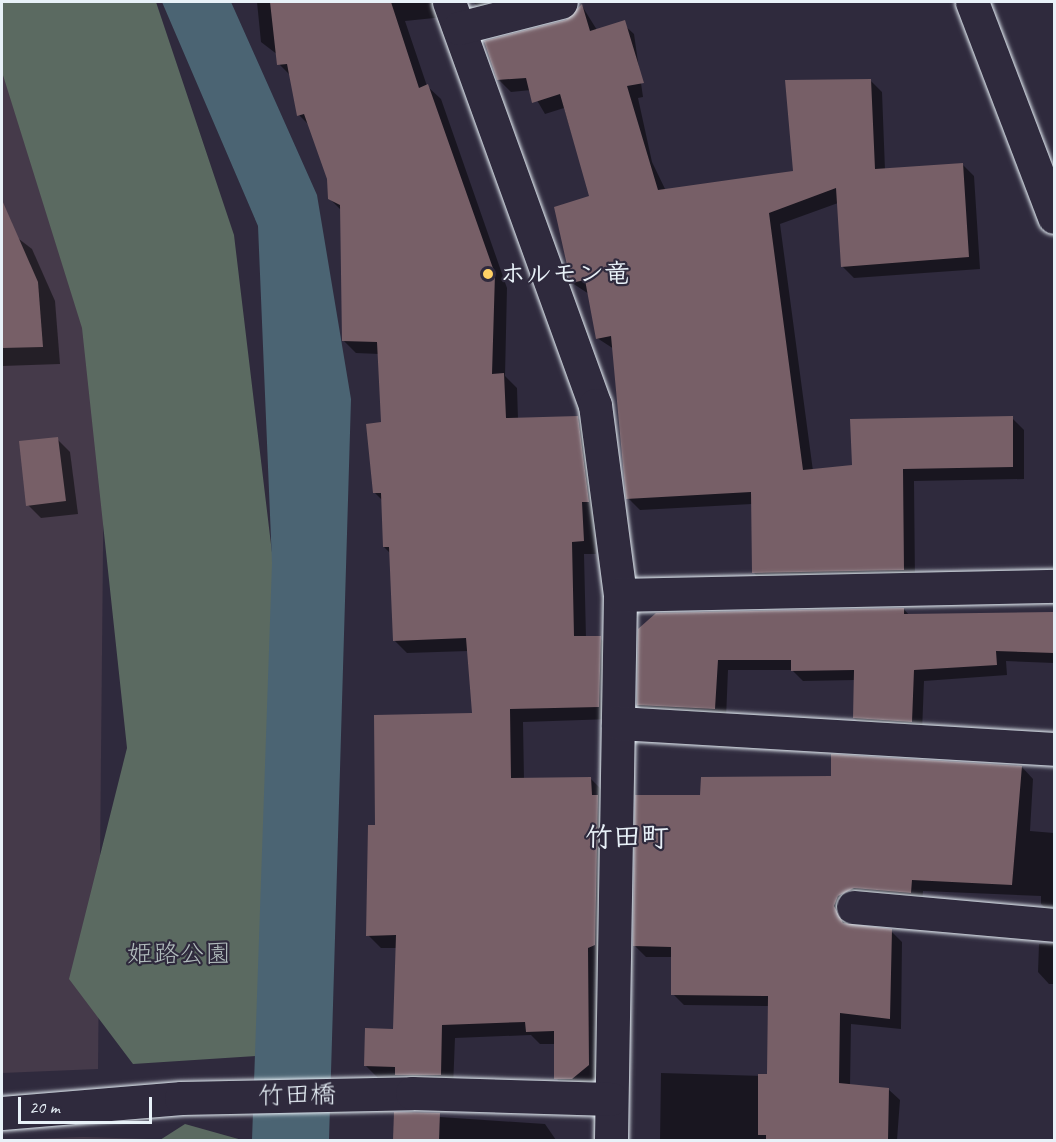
<!DOCTYPE html>
<meta charset="utf-8">
<style>
body{margin:0}
#map{position:relative;width:1056px;height:1142px;overflow:hidden;background:#2f2a3d;font-family:Caveat,"Klee One",sans-serif}
div>[style]{position:absolute}
[style*='--x']{left:calc(var(--x)*1px);top:calc(var(--y)*1px);width:calc(var(--w)*1px);rotate:calc(var(--a)*1deg)}
.built>*{inset:0;background:#453a4a}
.green>*{inset:0;background:#5b6a61}
.water>*{inset:0;background:#4b6473}
.shadow>*{inset:0;background:#0007}
.building>*{inset:0;background:#775f67}
.roads{filter:drop-shadow(0 0 2px #e8f1f8) drop-shadow(0 0 2px #e8f1f8)}
.street>*{height:33px;margin:-16.5px;padding:0 16.5px;transform-origin:16.5px;border-radius:16.5px;background:#2f2a3d}
.dots>*{width:16px;height:16px;translate:-50% -50%;box-sizing:border-box;border:3px solid #2f2a3d;border-radius:50%}
span{translate:-50% -50%;white-space:nowrap;text-align:center;line-height:1.15;-webkit-text-stroke:4.5px #2f2a3d;paint-order:stroke}
.poi-label{font-size:26px;color:#e8f1f8;font-weight:700}
.left{translate:0 -50%;text-align:left}
.park-label{font-size:26px;color:#b0bbbc}
.street-label{font-size:26px;color:#e8f1f8}
.quarter-label{font-size:28px;color:#e8f1f8;font-weight:700}
.frame{position:absolute;inset:0;border:3px solid #e8f1f8;pointer-events:none}
.scale{position:absolute;left:18px;top:1097px;width:134px;height:27px;box-sizing:border-box;border:3px solid #e8f1f8;border-top:0;padding-left:8px;font-size:18px;line-height:21px;white-space:nowrap;color:#e8f1f8;-webkit-text-stroke:4px #2f2a3d;paint-order:stroke}
</style>
<div id="map">
<div class="built">
<div style="clip-path:polygon(2px 2px,105px 340px,98px 1069px,2px 1073px)"></div>
<div style="clip-path:polygon(83px 1137px,150px 1139px,2px 1140px)"></div>
</div>
<div class="green">
<div style="clip-path:polygon(2px 2px,156px 2px,234px 235px,295px 745px,273px 1055px,133px 1064px,69px 979px,127px 748px,82px 328px,2px 72px)"></div>
<div style="clip-path:polygon(185px 1124px,242px 1140px,160px 1140px)"></div>
</div>
<div class="water">
<div style="clip-path:polygon(162px 2px,231px 2px,317px 195px,351px 399px,329px 1140px,252px 1140px,272px 563px,258px 226px)"></div>
</div>
<div class="shadow">
<div style="clip-path:polygon(257px 2px,450px 2px,444px 17px,405px 21px,427px 86px,441px 99px,507px 288px,505px 376px,517px 388px,518px 419px,577px 417px,590px 430px,596px 554px,584px 554px,586px 638px,600px 638px,613px 651px,612px 719px,523px 722px,524px 779px,591px 779px,604px 792px,602px 1079px,586px 1091px,569px 1091px,556px 1078px,556px 1044px,540px 1044px,531px 1035px,455px 1038px,453px 1088px,379px 1079px,366px 1066px,394px 1030px,397px 948px,381px 948px,368px 935px,376px 826px,473px 715px,468px 651px,407px 653px,394px 640px,390px 553px,384px 547px,382px 500px,374px 492px,382px 424px,379px 354px,356px 353px,343px 340px,342px 211px,329px 198px,329px 178px,310px 126px,299px 115px,291px 76px,279px 64px,278px 55px,261px 42px)"></div>
<div style="clip-path:polygon(473px 2px,550px 2px,488px 17px)"></div>
<div style="clip-path:polygon(582px 6px,597px 30px,622px 23px,634px 34px,643px 97px,638px 98px,652px 162px,666px 191px,794px 173px,870px 80px,882px 92px,885px 170px,962px 164px,974px 176px,980px 269px,854px 278px,842px 266px,838px 203px,780px 224px,813px 471px,854px 467px,1012px 418px,1024px 430px,1024px 479px,914px 481px,915px 582px,766px 585px,754px 573px,752px 504px,640px 510px,628px 498px,614px 349px,597px 338px,589px 294px,572px 283px,591px 197px,564px 108px,545px 114px,531px 90px,511px 92px,499px 80px)"></div>
<div style="clip-path:polygon(2px 226px,32px 249px,55px 301px,60px 364px,2px 366px)"></div>
<div style="clip-path:polygon(57px 439px,70px 452px,78px 514px,41px 518px,28px 505px)"></div>
<div style="clip-path:polygon(904px 609px,909px 615px,1054px 614px,1054px 663px,1006px 661px,1007px 675px,924px 681px,922px 732px,865px 729px,854px 718px,855px 680px,803px 681px,792px 670px,728px 670px,726px 719px,649px 716px,638px 705px,640px 629px)"></div>
<div style="clip-path:polygon(1022px 767px,1033px 779px,1030px 831px,1054px 833px,1054px 916px,1041px 904px,1041px 896px,923px 891px,922px 904px,848px 908px,847px 925px,891px 931px,902px 942px,901px 1029px,851px 1024px,850px 1086px,888px 1089px,900px 1100px,897px 1140px,660px 1140px,661px 1073px,768px 1076px,770px 1006px,684px 1005px,673px 994px,673px 957px,646px 957px,634px 945px,702px 796px,833px 778px)"></div>
<div style="clip-path:polygon(1054px 943px,1054px 984px,1049px 984px,1038px 972px,1039px 944px)"></div>
<div style="clip-path:polygon(396px 1114px,545px 1124px,556px 1140px,395px 1140px)"></div>
</div>
<div class="building">
<div style="clip-path:polygon(270px 2px,391px 2px,419px 88px,428px 84px,495px 274px,492px 374px,504px 373px,506px 418px,578px 416px,589px 502px,582px 502px,584px 541px,572px 542px,574px 636px,601px 636px,599px 707px,510px 709px,511px 778px,591px 777px,592px 795px,598px 795px,595px 945px,588px 948px,589px 1065px,572px 1079px,554px 1079px,554px 1031px,526px 1032px,525px 1022px,442px 1025px,441px 1075px,395px 1075px,395px 1067px,364px 1066px,365px 1028px,393px 1029px,396px 935px,366px 936px,368px 825px,375px 825px,374px 715px,472px 713px,466px 638px,393px 641px,389px 547px,383px 547px,381px 493px,373px 493px,366px 424px,381px 422px,377px 342px,342px 341px,340px 205px,328px 199px,327px 179px,304px 114px,297px 116px,287px 64px,277px 65px)"></div>
<div style="clip-path:polygon(582px 4px,590px 31px,625px 20px,644px 83px,627px 86px,658px 190px,793px 171px,785px 80px,871px 79px,875px 169px,963px 163px,969px 257px,841px 267px,836px 188px,769px 213px,803px 470px,852px 465px,850px 419px,1013px 416px,1013px 467px,903px 469px,904px 570px,752px 573px,751px 492px,626px 499px,611px 336px,596px 339px,585px 280px,571px 283px,554px 207px,589px 196px,560px 94px,532px 103px,526px 78px,497px 80px,484px 41px,566px 20px)"></div>
<div style="clip-path:polygon(2px 200px,38px 282px,43px 347px,2px 348px)"></div>
<div style="clip-path:polygon(58px 437px,66px 501px,26px 506px,19px 441px)"></div>
<div style="clip-path:polygon(904px 608px,904px 614px,1054px 612px,1054px 653px,996px 651px,997px 665px,914px 670px,912px 722px,853px 718px,854px 670px,791px 671px,791px 660px,718px 660px,715px 709px,637px 705px,638px 629px,656px 613px)"></div>
<div style="clip-path:polygon(831px 754px,1022px 766px,1012px 885px,912px 880px,911px 893px,854px 888px,838px 896px,834px 906px,843px 923px,892px 929px,890px 1019px,840px 1013px,839px 1083px,889px 1088px,888px 1140px,766px 1140px,766px 1135px,758px 1135px,758px 1074px,767px 1074px,768px 996px,671px 995px,671px 947px,633px 946px,635px 795px,700px 795px,701px 777px,831px 776px)"></div>
<div style="clip-path:polygon(394px 1112px,440px 1113px,439px 1140px,393px 1140px)"></div>
</div>
<div class="roads">
<div class="street">
<div style="--x:449;--y:2;--w:429;--a:70.1"></div>
<div style="--x:595;--y:405;--w:192;--a:82.5"></div>
<div style="--x:620;--y:595;--w:545;--a:90.95"></div>
<div style="--x:972;--y:2;--w:230;--a:69.1"></div>
<div style="--x:459;--y:28;--w:105;--a:-14.3"></div>
<div style="--x:620;--y:595;--w:434;--a:-1.2"></div>
<div style="--x:618;--y:723;--w:437;--a:3.4"></div>
<div style="--x:853;--y:907;--w:202;--a:5.1"></div>
<div style="--x:2;--y:1113;--w:180;--a:-4.8"></div>
<div style="--x:181;--y:1098;--w:231;--a:-1.2"></div>
<div style="--x:412;--y:1093;--w:199;--a:1.7"></div>
</div>
</div>
<div class="dots">
<div style="left:488px;top:274px;background:#ffd166"></div>
</div>
<div class="poi-label">
<span class="left" style="left:500px;top:274px">ホルモン竜</span>
</div>
<div class="park-label">
<span style="left:179px;top:954px">姫路公園</span>
</div>
<div class="street-label">
<span style="left:297px;top:1095px;rotate:-1deg">竹田橋</span>
</div>
<div class="quarter-label">
<span style="left:627px;top:837px">竹田町</span>
</div>
<div class="frame"></div>
<div class="scale">20 m</div>
</div>
